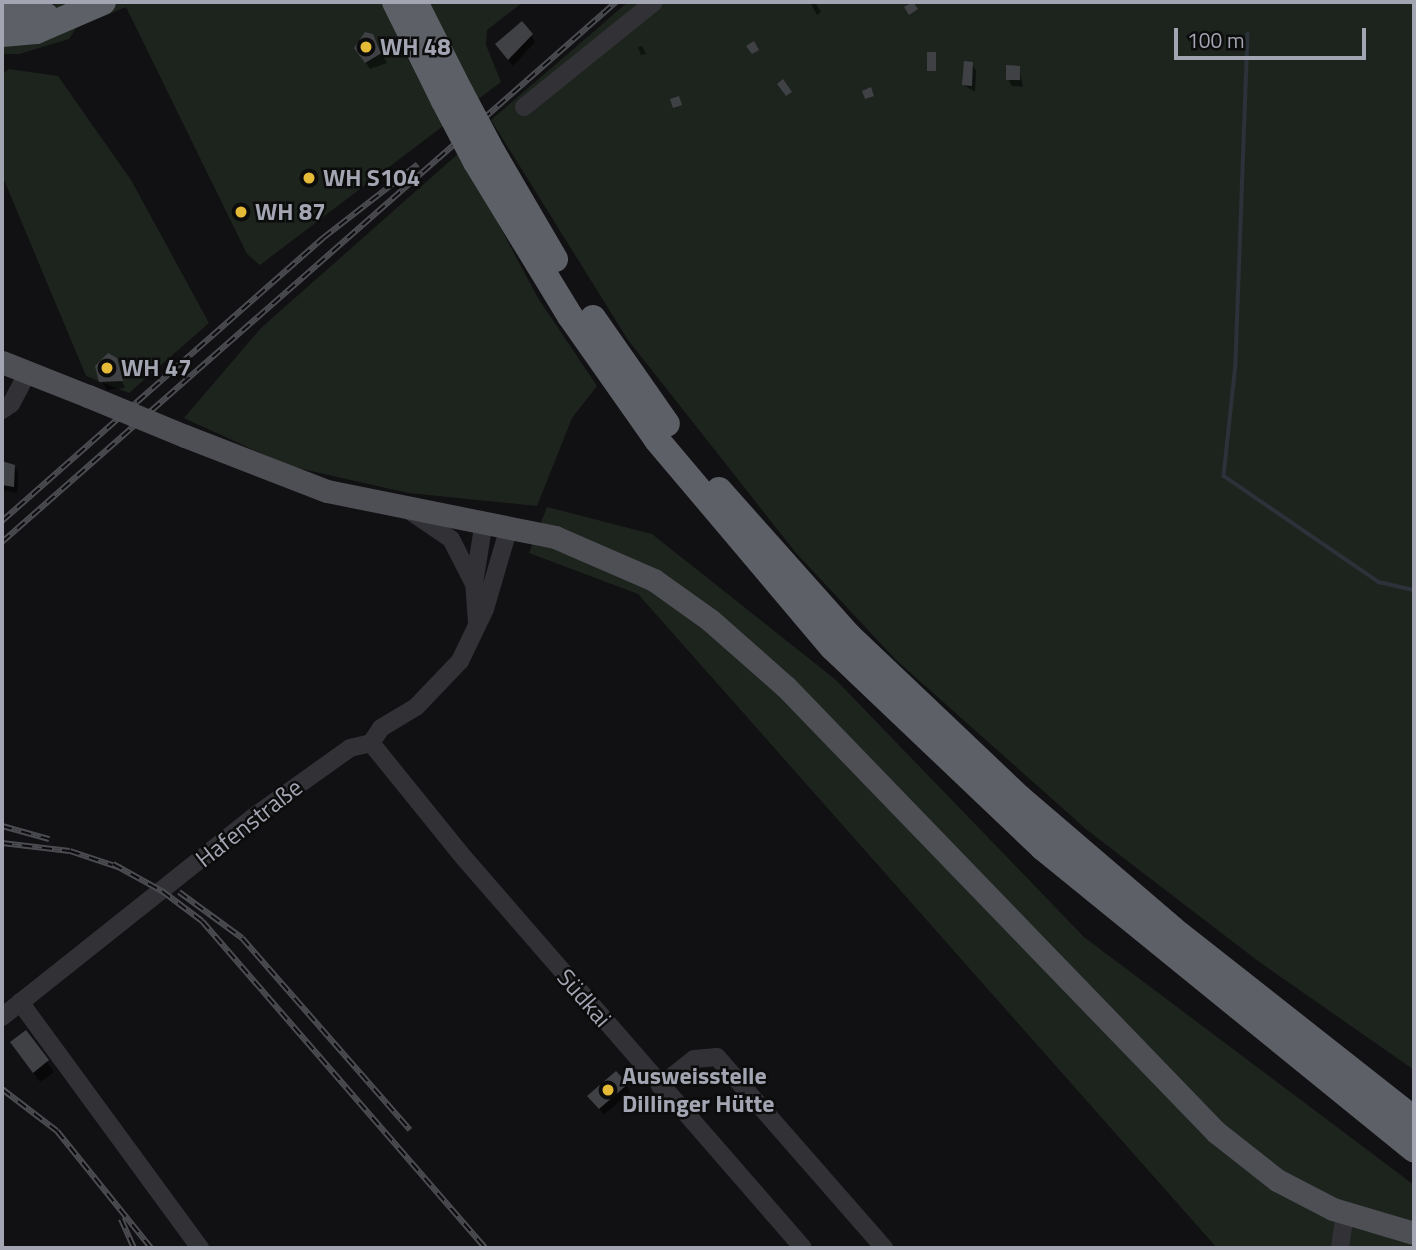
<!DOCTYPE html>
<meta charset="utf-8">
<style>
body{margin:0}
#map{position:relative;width:1416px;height:1250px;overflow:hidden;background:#111012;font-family:"Titillium Web",sans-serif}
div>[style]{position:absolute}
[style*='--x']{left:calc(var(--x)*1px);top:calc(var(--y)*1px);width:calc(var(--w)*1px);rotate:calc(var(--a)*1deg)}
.green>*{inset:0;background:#1d241e}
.shadow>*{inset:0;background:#0007}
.stream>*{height:3.5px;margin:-1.75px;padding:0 1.75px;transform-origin:1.75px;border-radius:1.75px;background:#2b3239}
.building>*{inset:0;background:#404145}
.minor>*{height:18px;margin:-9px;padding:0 9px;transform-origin:9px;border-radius:9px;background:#323236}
.major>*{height:23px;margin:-11.5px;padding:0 11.5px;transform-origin:11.5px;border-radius:11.5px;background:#4e4f55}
.highway>*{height:26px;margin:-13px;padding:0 13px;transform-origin:13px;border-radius:13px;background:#5e6067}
.rail>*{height:6px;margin-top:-3px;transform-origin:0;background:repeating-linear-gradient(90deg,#0c0c0d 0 10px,#4b4c51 0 20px);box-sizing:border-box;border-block:2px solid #4b4c51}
.major-bridge>*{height:23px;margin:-11.5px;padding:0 11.5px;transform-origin:11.5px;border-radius:11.5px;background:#4e4f55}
.highway-bridge>*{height:26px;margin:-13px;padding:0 13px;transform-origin:13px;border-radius:13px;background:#5e6067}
.dots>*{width:19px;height:19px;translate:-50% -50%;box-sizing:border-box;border:4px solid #0c0c0d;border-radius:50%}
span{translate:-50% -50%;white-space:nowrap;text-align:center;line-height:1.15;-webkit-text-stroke:5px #0c0c0d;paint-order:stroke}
.poi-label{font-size:24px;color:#a3a6b2;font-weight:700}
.left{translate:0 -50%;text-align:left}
.street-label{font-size:24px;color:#a3a6b2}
.frame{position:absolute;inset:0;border:4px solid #a3a6b2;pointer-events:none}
.scale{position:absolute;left:1174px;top:28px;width:192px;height:32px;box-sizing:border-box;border:4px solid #a3a6b2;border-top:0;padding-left:9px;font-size:21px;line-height:24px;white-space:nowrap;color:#a3a6b2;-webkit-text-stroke:5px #0c0c0d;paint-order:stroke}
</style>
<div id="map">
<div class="green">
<div style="clip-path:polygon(2px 2px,523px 2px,487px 30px,486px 45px,501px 82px,260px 265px,247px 254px,126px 7px,76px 28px,69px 39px,19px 54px,3px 54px)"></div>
<div style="clip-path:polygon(628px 2px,1414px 2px,1414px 1070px,1258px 961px,1087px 830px,896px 660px,796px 553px,628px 340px,491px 120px)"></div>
<div style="clip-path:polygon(9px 69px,58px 76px,131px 180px,209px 323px,129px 393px,86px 376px,2px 175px,2px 74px)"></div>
<div style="clip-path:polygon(460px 152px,538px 298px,597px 386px,572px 418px,537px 506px,408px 493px,289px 466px,184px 418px,261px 328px)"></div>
<div style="clip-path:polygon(547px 507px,652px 534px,836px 680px,1084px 937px,1414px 1185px,1414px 1248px,1217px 1248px,638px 594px,529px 553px)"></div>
</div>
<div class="shadow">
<div style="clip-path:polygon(810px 2px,815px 2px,821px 12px,817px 15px)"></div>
<div style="clip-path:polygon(365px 32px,372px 36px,387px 63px,370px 69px,361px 55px)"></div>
<div style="clip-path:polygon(531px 35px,535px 42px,513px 66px,501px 51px)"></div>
<div style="clip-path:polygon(642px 46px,646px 54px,641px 55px,638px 47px)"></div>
<div style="clip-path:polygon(972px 64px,976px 71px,975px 92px,964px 85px)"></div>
<div style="clip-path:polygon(1019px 67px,1023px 87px,1012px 86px,1008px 79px)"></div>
<div style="clip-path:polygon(112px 359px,125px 388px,107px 390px,103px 383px,97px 367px)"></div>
<div style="clip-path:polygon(2px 463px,14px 466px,18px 473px,17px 493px,2px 490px)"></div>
<div style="clip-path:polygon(25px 1032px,54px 1072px,40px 1082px,12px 1043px)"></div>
<div style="clip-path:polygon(626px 1085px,630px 1092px,604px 1115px,590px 1096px)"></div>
</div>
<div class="stream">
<div style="--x:1248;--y:34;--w:330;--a:92.1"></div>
<div style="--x:1236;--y:364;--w:113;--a:96.1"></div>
<div style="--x:1224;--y:476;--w:188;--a:34.4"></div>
<div style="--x:1379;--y:582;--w:36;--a:13"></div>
</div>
<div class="building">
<div style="clip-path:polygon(913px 2px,918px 9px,909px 15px,904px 7px)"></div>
<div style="clip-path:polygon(522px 21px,533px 34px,508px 60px,495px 44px)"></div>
<div style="clip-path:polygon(365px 32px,373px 34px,380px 51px,385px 51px,365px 63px,354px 48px)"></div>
<div style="clip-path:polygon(754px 41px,759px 50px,752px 54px,746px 46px)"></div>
<div style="clip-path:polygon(927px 52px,936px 52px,936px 71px,927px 71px)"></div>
<div style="clip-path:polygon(964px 61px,973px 62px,972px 86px,962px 85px)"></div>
<div style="clip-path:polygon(1006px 65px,1020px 66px,1020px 80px,1006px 80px)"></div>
<div style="clip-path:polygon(783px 79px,792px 92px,786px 96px,777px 84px)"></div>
<div style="clip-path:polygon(871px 87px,874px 96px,865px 99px,862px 91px)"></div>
<div style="clip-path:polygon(679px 96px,682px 105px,673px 108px,670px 99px)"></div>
<div style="clip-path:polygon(108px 353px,117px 358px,123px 381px,99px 382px,95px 366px)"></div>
<div style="clip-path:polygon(2px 461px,15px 465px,14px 487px,2px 485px)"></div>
<div style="clip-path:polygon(26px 1030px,49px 1060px,33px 1073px,10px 1042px)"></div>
<div style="clip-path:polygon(616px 1071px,628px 1084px,599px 1109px,587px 1096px)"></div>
</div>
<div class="minor">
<div style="--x:524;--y:107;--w:167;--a:-38.9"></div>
<div style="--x:2;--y:410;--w:11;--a:-34"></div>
<div style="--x:11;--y:404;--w:36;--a:-62"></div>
<div style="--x:407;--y:509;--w:53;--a:34.3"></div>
<div style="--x:451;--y:539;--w:51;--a:62.9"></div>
<div style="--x:477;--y:623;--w:39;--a:-94"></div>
<div style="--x:474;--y:584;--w:64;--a:-81"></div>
<div style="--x:371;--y:743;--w:149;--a:51"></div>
<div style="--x:465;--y:859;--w:515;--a:49.01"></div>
<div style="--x:371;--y:743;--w:18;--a:-56"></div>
<div style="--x:381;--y:728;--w:41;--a:-31"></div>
<div style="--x:416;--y:707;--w:64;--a:-46.3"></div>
<div style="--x:460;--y:661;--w:58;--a:-64.3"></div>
<div style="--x:485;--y:609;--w:85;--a:-73.7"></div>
<div style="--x:20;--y:1002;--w:305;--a:53.8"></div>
<div style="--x:2;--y:1017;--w:320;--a:-38.5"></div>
<div style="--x:252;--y:818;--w:120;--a:-35.5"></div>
<div style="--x:350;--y:748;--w:22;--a:-13"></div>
<div style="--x:660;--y:1086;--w:43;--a:-38.5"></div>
<div style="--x:694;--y:1059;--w:23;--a:-5"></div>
<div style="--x:717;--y:1057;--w:254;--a:48.8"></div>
<div style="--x:1340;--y:1248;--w:34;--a:-82"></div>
</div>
<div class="major">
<div style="--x:2;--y:362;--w:92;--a:21.6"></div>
<div style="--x:185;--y:436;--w:152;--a:21.2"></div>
<div style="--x:327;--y:491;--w:233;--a:11.4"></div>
<div style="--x:555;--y:537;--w:108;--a:23.5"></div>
<div style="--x:654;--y:580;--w:69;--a:35.5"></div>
<div style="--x:710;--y:620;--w:101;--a:41.4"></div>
<div style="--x:786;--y:687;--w:619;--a:45.98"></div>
<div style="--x:1216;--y:1132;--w:78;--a:38.2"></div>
<div style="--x:1277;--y:1180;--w:63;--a:27.4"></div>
<div style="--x:1333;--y:1209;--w:84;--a:16.5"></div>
</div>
<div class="highway">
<div style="--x:395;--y:2;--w:110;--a:63.7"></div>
<div style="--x:415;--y:2;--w:100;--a:63.2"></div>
<div style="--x:2;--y:10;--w:13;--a:32"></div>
<div style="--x:13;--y:17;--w:33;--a:-2"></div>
<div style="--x:2;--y:34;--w:34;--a:-5"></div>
<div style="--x:36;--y:31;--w:73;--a:-23.4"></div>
<div style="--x:493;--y:153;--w:123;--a:59.7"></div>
<div style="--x:476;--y:162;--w:180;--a:58.6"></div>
<div style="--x:570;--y:316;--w:151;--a:54.9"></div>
<div style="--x:657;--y:440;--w:271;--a:49.8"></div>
<div style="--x:832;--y:647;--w:291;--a:43.6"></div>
<div style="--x:1043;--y:848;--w:478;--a:39.1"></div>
<div style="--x:593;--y:318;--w:129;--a:55.1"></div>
<div style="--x:719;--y:490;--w:194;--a:48.3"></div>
<div style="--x:848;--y:635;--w:237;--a:43.5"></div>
<div style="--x:1020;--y:798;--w:211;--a:40.6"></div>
<div style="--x:1180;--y:935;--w:298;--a:38.2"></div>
</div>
<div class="rail">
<div style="--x:2;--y:521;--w:428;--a:-41.4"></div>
<div style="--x:323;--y:238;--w:120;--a:-37.9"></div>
<div style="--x:2;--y:542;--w:818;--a:-41.33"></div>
<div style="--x:2;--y:826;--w:49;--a:15.5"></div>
<div style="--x:2;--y:843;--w:68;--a:6.7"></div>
<div style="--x:70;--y:851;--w:54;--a:18.4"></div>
<div style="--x:113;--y:864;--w:56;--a:28.9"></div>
<div style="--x:162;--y:891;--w:50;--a:36.9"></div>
<div style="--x:202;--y:921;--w:432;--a:49.1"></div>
<div style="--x:179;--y:892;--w:78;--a:36.1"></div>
<div style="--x:242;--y:938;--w:255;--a:48.8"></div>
<div style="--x:2;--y:1089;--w:69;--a:37.4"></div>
<div style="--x:57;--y:1131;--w:150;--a:51.2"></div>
<div style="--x:121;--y:1219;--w:32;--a:66"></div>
</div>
<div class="major-bridge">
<div style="--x:88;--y:396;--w:105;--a:22.4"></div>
</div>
<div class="highway-bridge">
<div style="--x:460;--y:91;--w:70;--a:62"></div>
<div style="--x:444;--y:101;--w:69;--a:62.3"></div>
</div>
<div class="dots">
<div style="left:366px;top:47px;background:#e4ba36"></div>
<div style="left:309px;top:178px;background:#e4ba36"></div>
<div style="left:241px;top:212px;background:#e4ba36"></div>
<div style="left:107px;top:368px;background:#e4ba36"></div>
<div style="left:608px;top:1090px;background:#e4ba36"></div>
</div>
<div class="poi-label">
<span class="left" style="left:380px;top:47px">WH 48</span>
<span class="left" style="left:323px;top:178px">WH S104</span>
<span class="left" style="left:255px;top:212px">WH 87</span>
<span class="left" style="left:121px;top:368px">WH 47</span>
<span class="left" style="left:622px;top:1090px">Ausweisstelle<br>Dillinger Hütte</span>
</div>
<div class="street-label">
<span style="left:249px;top:823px;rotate:-38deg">Hafenstraße</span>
<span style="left:584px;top:998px;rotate:49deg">Südkai</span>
</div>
<div class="frame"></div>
<div class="scale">100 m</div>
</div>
